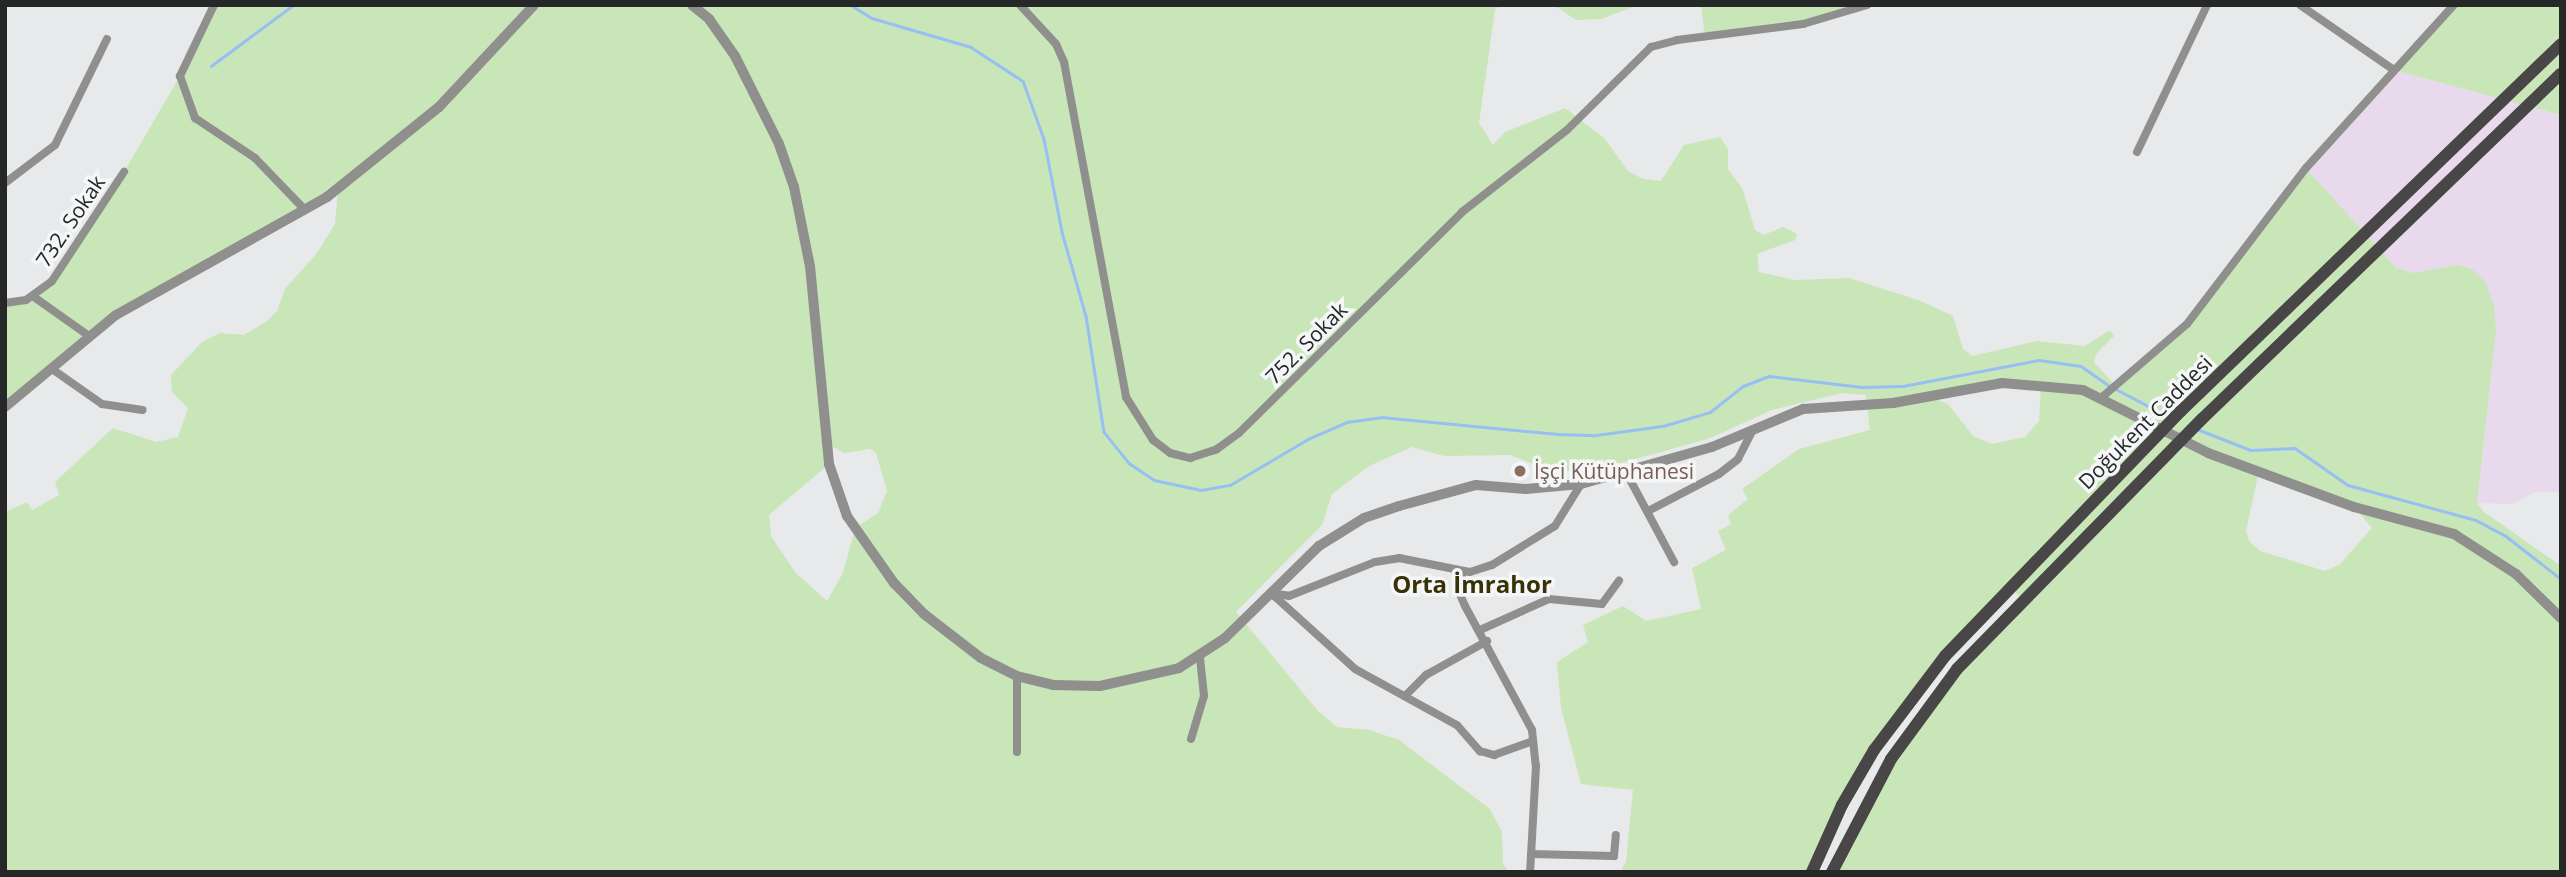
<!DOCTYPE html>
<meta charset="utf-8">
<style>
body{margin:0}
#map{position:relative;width:2566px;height:877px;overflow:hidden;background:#e8e9eb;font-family:"Open Sans",sans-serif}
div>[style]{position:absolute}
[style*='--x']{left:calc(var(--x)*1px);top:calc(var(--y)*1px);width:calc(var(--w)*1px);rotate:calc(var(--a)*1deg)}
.industrial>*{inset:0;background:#e9d9ec}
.green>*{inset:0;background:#c9e6b8}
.stream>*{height:2.5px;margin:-1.25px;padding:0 1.25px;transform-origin:1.25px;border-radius:1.25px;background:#98bff4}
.minor>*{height:8px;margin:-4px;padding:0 4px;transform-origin:4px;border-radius:4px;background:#8f8f8e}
.tertiary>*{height:10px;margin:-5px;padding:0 5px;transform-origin:5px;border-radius:5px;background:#8f8f8e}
.primary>*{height:12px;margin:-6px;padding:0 6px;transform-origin:6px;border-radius:6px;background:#484646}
.dots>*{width:19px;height:19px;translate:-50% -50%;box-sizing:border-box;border:4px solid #f5f6f8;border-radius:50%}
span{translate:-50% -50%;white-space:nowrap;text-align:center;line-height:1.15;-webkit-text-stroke:7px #f5f6f8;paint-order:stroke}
.street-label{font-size:21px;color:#262727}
.education-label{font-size:21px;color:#785e54}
.left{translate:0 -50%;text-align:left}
.quarter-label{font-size:24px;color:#383105;font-weight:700}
.frame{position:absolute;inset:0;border:7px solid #262727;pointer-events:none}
</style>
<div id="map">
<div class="industrial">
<div style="clip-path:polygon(2394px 70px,2561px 115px,2561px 492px,2535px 492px,2513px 504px,2477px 503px,2496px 331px,2457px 265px,2414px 273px,2396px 268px,2306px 168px)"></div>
</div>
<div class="green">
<div style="clip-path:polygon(evenodd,214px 5px,1500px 5px,1495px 10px,1479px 123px,1493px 145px,1505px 132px,1565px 108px,1605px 139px,1628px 171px,1643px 179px,1661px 181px,1684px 145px,1720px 137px,1728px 149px,1728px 169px,1743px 190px,1755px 230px,1764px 235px,1783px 227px,1797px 234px,1795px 240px,1757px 254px,1759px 272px,1795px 280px,1849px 278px,1921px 301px,1953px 316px,1963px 349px,1972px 356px,2037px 341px,2085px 346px,2110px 330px,2114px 336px,2096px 354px,2094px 362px,2116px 386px,2171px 339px,2306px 168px,2396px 268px,2414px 273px,2457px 265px,2472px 269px,2486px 283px,2494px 306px,2496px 331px,2477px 503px,2484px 512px,2561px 566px,2561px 872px,1832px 872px,1891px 759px,2022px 599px,2011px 587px,1945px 656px,1874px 750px,1812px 872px,1620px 872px,1626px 862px,1633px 790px,1581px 784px,1561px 708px,1557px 662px,1588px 642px,1583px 625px,1623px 606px,1646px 621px,1701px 609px,1692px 568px,1726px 550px,1718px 531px,1731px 524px,1728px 515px,1748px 499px,1742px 489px,1799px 449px,1870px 430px,1866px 395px,1842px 393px,1772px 410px,1708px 439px,1592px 471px,1551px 471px,1510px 455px,1444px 456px,1412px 447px,1369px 466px,1332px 494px,1322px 525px,1236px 612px,1318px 711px,1337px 727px,1369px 730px,1399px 740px,1490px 809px,1502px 832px,1503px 864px,1509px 872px,5px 872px,5px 512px,27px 502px,32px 510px,59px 495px,55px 482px,113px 428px,156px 442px,178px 437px,188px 408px,172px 392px,171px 375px,202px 342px,220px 333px,244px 335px,267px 321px,277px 311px,285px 289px,317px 253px,335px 224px,338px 189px,151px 292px,5px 407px,5px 303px,16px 303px,52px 281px,124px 172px,180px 76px,214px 5px,2028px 383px,2041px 384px,2039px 421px,2025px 437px,1992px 444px,1973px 436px,1948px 404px,1930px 397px,2028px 383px,214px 5px,824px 432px,833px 447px,844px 453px,870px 449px,876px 453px,887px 491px,878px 513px,855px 528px,843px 573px,827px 601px,795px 572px,771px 536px,769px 515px,829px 464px,824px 432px,214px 5px,2259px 471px,2354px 507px,2372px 528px,2340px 564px,2325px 571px,2260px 551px,2249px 541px,2246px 531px,2259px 471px)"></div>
<div style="clip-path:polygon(1554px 5px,1638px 5px,1601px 19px,1576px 20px)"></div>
<div style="clip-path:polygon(1701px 5px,1867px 5px,1803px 24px,1705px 37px)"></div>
<div style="clip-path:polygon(2454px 5px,2561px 5px,2561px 115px,2394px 70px)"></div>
</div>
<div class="stream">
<div style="--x:851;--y:5;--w:25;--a:32"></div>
<div style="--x:872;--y:18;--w:103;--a:16.3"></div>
<div style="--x:971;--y:47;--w:62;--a:33.2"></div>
<div style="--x:1023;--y:81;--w:62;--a:70.1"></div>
<div style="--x:1044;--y:139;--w:95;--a:79"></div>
<div style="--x:1062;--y:232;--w:87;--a:74.1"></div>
<div style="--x:1086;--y:316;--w:117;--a:81.2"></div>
<div style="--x:1104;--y:432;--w:40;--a:51"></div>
<div style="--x:1129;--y:463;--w:30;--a:34"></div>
<div style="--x:1154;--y:480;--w:48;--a:12"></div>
<div style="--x:1201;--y:490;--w:29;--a:-10"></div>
<div style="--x:1230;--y:485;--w:91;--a:-30.5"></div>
<div style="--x:1308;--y:439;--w:43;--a:-23.6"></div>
<div style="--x:1347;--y:422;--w:34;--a:-8"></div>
<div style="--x:1381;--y:417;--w:178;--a:5.5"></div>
<div style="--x:1558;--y:434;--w:38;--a:2"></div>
<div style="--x:1596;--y:435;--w:68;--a:-7.7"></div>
<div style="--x:1663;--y:426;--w:49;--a:-16.6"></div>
<div style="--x:1710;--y:412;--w:42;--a:-38.2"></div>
<div style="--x:1743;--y:386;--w:28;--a:-21"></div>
<div style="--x:1769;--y:376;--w:93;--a:6.8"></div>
<div style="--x:1861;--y:387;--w:42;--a:-1.4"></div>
<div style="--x:1903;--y:386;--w:138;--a:-10.8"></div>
<div style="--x:2039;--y:360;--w:42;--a:8.1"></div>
<div style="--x:2081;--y:366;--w:35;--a:35"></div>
<div style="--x:211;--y:66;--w:102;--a:-36.6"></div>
<div style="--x:2116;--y:389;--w:60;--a:27.8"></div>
<div style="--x:2197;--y:429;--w:58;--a:21.3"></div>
<div style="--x:2251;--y:450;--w:44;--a:-2.6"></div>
<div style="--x:2295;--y:448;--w:65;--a:34.9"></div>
<div style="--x:2348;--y:485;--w:133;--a:15.3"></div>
<div style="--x:2476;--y:520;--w:34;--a:28"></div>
<div style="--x:2506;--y:536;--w:70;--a:38"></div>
</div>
<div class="minor">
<div style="--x:214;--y:5;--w:79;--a:115.6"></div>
<div style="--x:180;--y:76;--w:45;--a:70.3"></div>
<div style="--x:195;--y:118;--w:72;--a:33.7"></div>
<div style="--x:255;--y:158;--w:72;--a:46.1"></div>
<div style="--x:1020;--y:5;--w:53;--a:47.3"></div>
<div style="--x:1056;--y:44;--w:20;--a:66"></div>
<div style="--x:1064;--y:62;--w:341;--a:79.5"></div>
<div style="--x:1126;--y:397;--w:51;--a:57.9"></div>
<div style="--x:1153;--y:440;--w:21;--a:37"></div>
<div style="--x:1170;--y:453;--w:21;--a:14"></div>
<div style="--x:1190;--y:458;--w:28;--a:-18"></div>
<div style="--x:1217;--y:449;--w:27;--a:-36"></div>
<div style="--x:1239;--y:433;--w:314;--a:-44.7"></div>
<div style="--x:1462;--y:212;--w:133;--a:-38"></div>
<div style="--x:1567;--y:130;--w:118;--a:-44.7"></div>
<div style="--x:1651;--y:47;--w:27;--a:-15"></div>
<div style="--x:1677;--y:40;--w:127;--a:-7.2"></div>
<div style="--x:1803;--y:24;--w:67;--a:-16.5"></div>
<div style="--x:2300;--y:5;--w:114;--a:34.7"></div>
<div style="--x:2137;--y:152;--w:163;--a:-64.5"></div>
<div style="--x:5;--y:183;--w:63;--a:-37.2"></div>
<div style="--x:55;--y:145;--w:118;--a:-63.9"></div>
<div style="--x:34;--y:297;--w:67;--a:35.3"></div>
<div style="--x:5;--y:303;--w:21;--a:-8"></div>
<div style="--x:26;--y:300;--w:32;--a:-36"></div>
<div style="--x:52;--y:281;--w:131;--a:-56.6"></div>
<div style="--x:52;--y:369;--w:61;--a:35"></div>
<div style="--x:102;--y:404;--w:41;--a:8.3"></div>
<div style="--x:2101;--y:398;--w:113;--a:-40.7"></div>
<div style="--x:2187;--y:324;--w:196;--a:-52.7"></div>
<div style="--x:2306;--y:168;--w:220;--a:-47.8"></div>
<div style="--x:1627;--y:474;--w:100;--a:61.9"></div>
<div style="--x:1650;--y:510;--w:78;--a:-27.6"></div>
<div style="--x:1719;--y:474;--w:24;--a:-38"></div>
<div style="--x:1738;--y:459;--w:29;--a:-63"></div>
<div style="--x:1463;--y:571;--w:20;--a:105"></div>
<div style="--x:1458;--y:590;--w:17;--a:66"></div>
<div style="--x:1465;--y:606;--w:141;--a:61.6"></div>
<div style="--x:1532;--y:730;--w:36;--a:84"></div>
<div style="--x:1536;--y:766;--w:106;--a:93.2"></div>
<div style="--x:1271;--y:593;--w:18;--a:9"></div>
<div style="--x:1289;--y:596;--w:92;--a:-21.6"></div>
<div style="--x:1375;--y:562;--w:24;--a:-9"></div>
<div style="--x:1399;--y:558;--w:72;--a:11.2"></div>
<div style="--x:1470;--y:572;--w:23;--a:-18"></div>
<div style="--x:1492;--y:565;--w:74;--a:-31.8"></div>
<div style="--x:1555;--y:526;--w:49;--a:-58.2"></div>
<div style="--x:1271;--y:593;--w:113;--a:42.1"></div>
<div style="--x:1355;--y:669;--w:116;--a:28.8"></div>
<div style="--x:1457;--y:725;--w:35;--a:49"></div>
<div style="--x:1480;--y:751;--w:15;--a:16"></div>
<div style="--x:1494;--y:755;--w:41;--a:-19.7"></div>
<div style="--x:1480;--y:630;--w:76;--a:-24.2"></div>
<div style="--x:1549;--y:599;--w:53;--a:5.4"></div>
<div style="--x:1602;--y:604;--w:29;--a:-54"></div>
<div style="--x:1017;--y:676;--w:76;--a:90"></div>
<div style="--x:1405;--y:696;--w:30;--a:-45"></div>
<div style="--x:1426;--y:675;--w:70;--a:-29.1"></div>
<div style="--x:1191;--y:739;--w:45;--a:-73.2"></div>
<div style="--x:1204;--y:696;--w:39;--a:-96"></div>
<div style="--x:1531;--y:854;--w:83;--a:1.4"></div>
<div style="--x:1614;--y:856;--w:21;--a:-85"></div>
</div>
<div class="tertiary">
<div style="--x:692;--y:5;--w:22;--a:39"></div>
<div style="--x:709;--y:19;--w:45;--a:54.9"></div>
<div style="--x:735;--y:56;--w:98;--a:63.4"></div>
<div style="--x:779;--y:144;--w:46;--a:70.8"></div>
<div style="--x:794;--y:187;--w:81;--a:78.6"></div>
<div style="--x:810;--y:266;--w:199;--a:84.5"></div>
<div style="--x:829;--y:464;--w:55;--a:70.9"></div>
<div style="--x:847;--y:516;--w:82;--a:55"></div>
<div style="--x:894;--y:583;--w:43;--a:45.9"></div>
<div style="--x:924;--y:614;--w:72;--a:37.7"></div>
<div style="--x:981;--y:658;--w:40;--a:26.6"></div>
<div style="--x:1017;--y:676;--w:37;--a:14"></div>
<div style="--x:1053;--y:685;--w:47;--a:1.2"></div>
<div style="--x:1100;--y:686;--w:81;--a:-12.8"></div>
<div style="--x:1179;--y:668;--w:55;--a:-33.1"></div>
<div style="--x:1225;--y:638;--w:132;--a:-44.4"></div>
<div style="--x:1319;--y:546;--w:53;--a:-31.9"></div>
<div style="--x:1364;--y:518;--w:37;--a:-19"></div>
<div style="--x:1399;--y:506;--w:80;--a:-15.3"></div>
<div style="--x:1476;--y:485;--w:50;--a:4.6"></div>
<div style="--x:1526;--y:489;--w:55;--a:-5.2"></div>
<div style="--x:1581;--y:484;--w:136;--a:-15.8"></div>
<div style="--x:1712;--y:447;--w:99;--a:-22.7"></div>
<div style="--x:1803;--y:409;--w:90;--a:-3.8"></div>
<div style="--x:1893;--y:403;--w:111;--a:-10.4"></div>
<div style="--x:2002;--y:383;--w:81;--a:4.9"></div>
<div style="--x:2083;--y:390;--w:140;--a:26.7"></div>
<div style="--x:2208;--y:453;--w:156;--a:20.3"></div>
<div style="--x:2354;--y:507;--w:104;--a:15.1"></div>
<div style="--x:2454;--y:534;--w:74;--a:32.8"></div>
<div style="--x:2516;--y:574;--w:63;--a:44.4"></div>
<div style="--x:5;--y:407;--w:144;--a:-39.7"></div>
<div style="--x:116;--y:315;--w:242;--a:-29.2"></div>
<div style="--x:327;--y:197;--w:144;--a:-38.8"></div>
<div style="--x:439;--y:107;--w:139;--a:-47"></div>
</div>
<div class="primary">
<div style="--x:1812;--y:872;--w:73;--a:-65.9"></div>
<div style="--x:1842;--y:805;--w:64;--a:-59.8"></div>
<div style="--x:1874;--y:750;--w:118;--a:-52.9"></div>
<div style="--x:1945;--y:656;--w:340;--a:-46.1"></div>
<div style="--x:2181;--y:411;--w:528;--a:-44"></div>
<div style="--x:1832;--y:872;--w:127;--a:-62.4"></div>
<div style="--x:1891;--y:759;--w:112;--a:-53.7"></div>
<div style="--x:1957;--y:669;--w:350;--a:-45.6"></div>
<div style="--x:2202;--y:419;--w:498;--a:-43.9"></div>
</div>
<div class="dots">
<div style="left:1520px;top:471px;background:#8d6e63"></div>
</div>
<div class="street-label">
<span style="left:70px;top:221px;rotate:-56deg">732. Sokak</span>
<span style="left:1306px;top:343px;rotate:-45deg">752. Sokak</span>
<span style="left:2145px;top:422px;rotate:-45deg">Doğukent Caddesi</span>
</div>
<div class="education-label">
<span class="left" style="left:1534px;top:471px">İşçi Kütüphanesi</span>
</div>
<div class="quarter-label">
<span style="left:1472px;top:584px">Orta İmrahor</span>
</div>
<div class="frame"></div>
</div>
